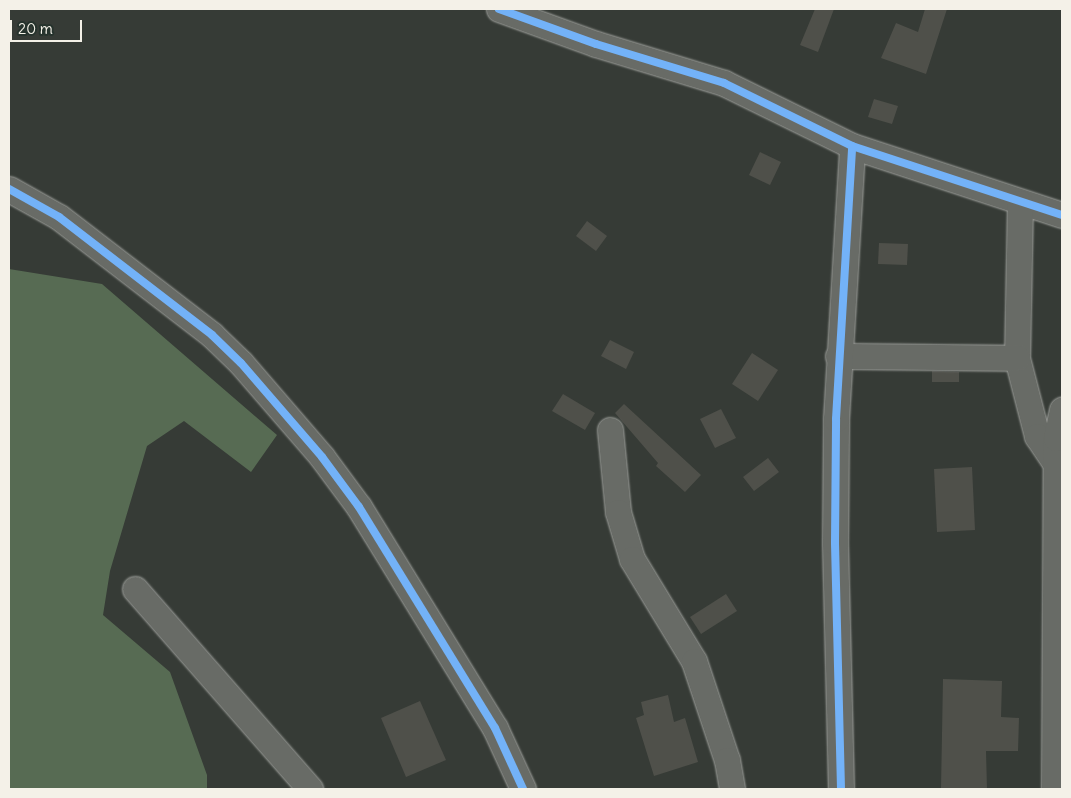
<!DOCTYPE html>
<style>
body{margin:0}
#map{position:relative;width:1071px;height:798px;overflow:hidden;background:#363b36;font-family:Delius,sans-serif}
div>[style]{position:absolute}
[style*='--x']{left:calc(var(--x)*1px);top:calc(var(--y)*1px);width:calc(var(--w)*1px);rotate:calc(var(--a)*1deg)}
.green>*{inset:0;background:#576b53}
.building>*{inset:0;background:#4f504a}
.roads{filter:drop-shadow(0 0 1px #9c9e9a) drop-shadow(0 0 1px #9c9e9a)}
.street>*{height:25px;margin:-12.5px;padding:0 12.5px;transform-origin:12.5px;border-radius:12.5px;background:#686b66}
.cycleway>*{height:8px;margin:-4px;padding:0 4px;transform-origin:4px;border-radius:4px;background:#73b2f8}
span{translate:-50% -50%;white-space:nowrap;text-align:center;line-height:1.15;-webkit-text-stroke:4px #26332d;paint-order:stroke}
.frame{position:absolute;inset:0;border:10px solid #f4f1e8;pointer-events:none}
.scale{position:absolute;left:10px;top:20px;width:72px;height:22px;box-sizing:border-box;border:2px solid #f4f1e8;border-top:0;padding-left:6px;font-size:15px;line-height:18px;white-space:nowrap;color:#f4f1e8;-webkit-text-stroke:4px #26332d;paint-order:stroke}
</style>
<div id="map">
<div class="green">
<div style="clip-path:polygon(9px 269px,102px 284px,277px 435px,251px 472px,184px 421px,147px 446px,110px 571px,103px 615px,170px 672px,207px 775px,207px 789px,9px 789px)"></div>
</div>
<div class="building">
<div style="clip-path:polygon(815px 9px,834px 9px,818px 52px,800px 45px)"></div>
<div style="clip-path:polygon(925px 9px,947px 9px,926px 74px,881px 58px,896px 23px,918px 32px)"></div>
<div style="clip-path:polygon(874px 99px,898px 106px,892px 124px,868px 117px)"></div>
<div style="clip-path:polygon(760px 152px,781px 162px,770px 185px,749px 175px)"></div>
<div style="clip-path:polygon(587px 221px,607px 236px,596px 251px,576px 236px)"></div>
<div style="clip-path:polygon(879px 243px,908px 244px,907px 265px,878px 264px)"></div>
<div style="clip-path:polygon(610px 340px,634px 352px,626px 369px,601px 356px)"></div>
<div style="clip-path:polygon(752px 353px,778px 370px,758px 401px,732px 384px)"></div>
<div style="clip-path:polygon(932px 371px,959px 372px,959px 382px,932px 382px)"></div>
<div style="clip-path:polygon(563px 394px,595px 413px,585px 430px,552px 411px)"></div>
<div style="clip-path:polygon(624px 404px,701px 475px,685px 492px,656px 466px,658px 463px,615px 413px)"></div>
<div style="clip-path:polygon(721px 409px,736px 438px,715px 448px,700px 419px)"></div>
<div style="clip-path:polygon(768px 458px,779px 472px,754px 491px,743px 477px)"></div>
<div style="clip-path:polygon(972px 467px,975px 530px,937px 532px,934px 469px)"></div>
<div style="clip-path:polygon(726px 594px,737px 611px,701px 634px,690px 617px)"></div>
<div style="clip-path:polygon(943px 679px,1002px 681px,1001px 717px,1019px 718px,1018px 751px,986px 751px,987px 789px,941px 789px)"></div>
<div style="clip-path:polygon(668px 695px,674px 722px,685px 718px,698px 762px,654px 776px,636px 718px,644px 715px,641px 702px)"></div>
<div style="clip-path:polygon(420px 701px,446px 760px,406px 777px,381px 718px)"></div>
</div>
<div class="roads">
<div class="street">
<div style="--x:499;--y:9;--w:103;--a:19.8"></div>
<div style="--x:596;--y:44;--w:134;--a:16.9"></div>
<div style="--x:724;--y:83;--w:143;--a:26.2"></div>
<div style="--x:852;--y:146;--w:221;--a:18.2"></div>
<div style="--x:9;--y:189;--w:57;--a:29.2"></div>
<div style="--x:59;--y:217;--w:193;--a:37.6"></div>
<div style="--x:212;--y:335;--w:40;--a:44"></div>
<div style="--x:241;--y:363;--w:124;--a:49.2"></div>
<div style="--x:322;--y:457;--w:62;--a:53.5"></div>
<div style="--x:359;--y:507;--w:259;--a:58.4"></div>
<div style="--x:495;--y:728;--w:67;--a:65.3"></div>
<div style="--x:1020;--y:203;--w:155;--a:91.1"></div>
<div style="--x:1017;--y:358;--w:81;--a:75.6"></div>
<div style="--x:1037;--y:436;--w:34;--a:56"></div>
<div style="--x:838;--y:356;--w:179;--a:0.6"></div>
<div style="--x:610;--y:430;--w:82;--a:84.4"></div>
<div style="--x:618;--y:512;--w:49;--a:73.4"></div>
<div style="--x:632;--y:559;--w:119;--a:58.7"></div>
<div style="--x:694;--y:661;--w:104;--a:71.6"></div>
<div style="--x:727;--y:760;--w:29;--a:80"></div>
<div style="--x:135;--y:589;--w:266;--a:48.8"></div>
<div style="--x:841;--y:789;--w:247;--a:-91.4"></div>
<div style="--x:835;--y:542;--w:123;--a:-89.5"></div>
<div style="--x:836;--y:419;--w:273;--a:-86.6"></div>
<div style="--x:1054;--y:789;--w:351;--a:-89.7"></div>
<div style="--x:1056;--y:438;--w:29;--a:-78"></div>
</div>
</div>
<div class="cycleway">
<div style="--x:499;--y:9;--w:103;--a:19.8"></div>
<div style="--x:596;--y:44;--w:134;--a:16.9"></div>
<div style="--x:724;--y:83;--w:143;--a:26.2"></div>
<div style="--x:852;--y:146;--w:221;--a:18.2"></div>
<div style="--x:9;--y:189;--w:57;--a:29.2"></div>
<div style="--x:59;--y:217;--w:193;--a:37.6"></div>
<div style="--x:212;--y:335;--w:40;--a:44"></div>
<div style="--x:241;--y:363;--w:124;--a:49.2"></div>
<div style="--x:322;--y:457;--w:62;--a:53.5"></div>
<div style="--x:359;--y:507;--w:259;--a:58.4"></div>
<div style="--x:495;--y:728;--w:67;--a:65.3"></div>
<div style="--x:841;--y:789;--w:247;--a:-91.4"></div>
<div style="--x:835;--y:542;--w:123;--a:-89.5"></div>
<div style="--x:836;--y:419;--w:273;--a:-86.6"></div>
</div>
<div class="frame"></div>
<div class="scale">20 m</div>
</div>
